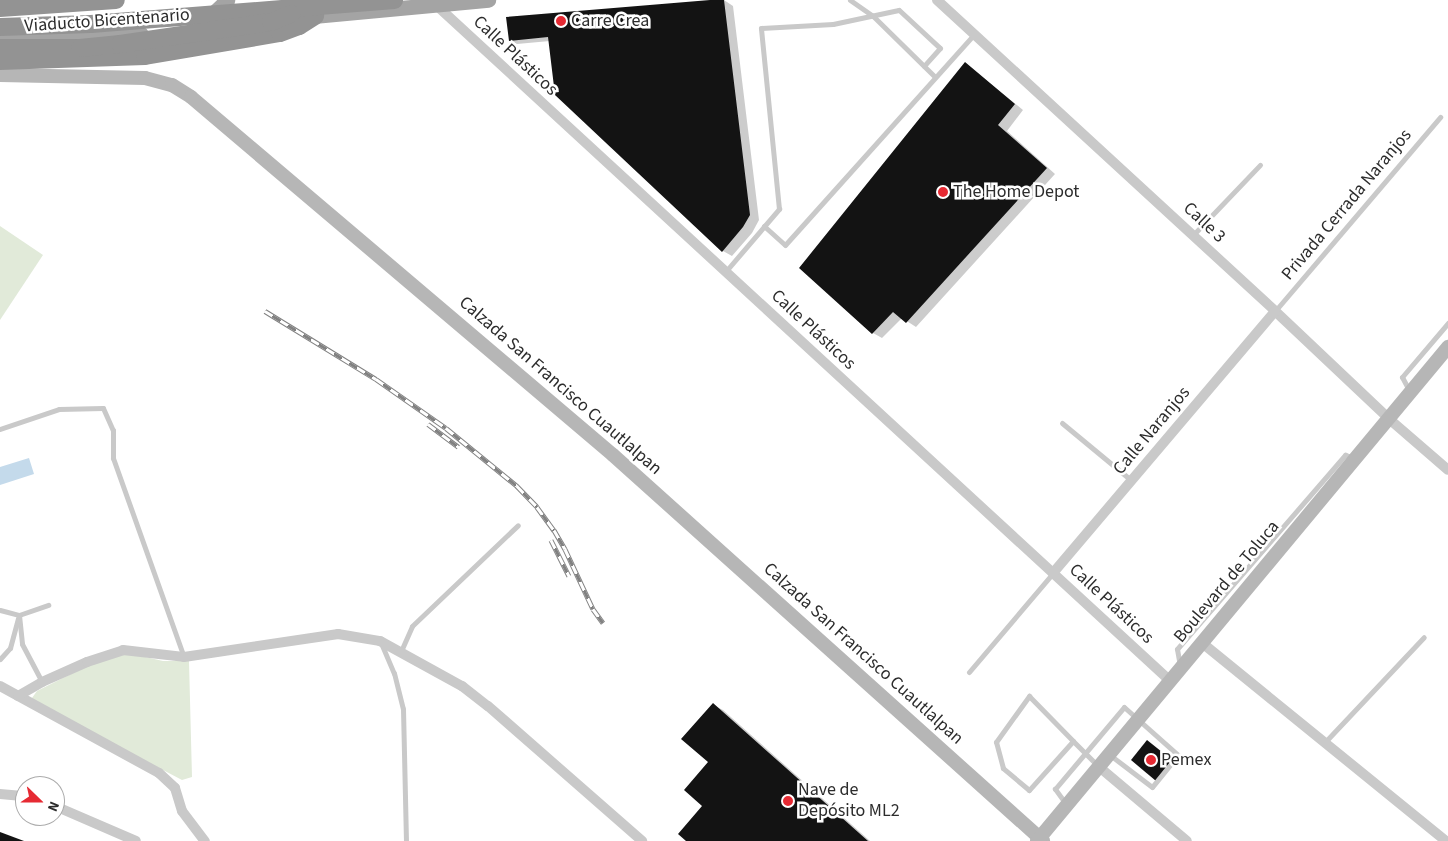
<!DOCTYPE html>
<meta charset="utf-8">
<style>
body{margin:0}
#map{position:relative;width:1448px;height:841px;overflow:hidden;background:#fff;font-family:"Source Sans 3",sans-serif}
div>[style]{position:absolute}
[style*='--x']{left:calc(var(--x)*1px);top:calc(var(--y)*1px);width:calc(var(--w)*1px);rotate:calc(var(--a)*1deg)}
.green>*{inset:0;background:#e1ead9}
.water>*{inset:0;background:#c4daeb}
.shadow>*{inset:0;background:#0003}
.building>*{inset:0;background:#131313}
.lane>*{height:5px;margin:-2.5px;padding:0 2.5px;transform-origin:2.5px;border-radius:2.5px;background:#c9c9c9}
.street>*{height:10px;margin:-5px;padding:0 5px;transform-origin:5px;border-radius:5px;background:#c9c9c9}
.secondary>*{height:14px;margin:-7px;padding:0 7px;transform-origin:7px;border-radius:7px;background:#b6b6b6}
.primary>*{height:15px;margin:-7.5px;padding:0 7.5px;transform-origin:7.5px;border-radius:7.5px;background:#a4a4a4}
.highway>*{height:18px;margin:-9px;padding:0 9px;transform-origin:9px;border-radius:9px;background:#939393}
.rail>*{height:5px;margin-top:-2.5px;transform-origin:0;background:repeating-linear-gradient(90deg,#fff 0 9px,#818181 0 18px);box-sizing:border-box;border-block:1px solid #818181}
.highway-bridge>*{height:18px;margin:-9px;padding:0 9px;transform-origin:9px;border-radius:9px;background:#939393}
.dots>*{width:14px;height:14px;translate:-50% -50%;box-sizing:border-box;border:2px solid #fff;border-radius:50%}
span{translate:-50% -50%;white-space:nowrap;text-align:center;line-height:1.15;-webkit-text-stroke:5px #fff;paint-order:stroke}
.street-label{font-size:18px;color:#2c2c2c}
.poi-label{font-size:18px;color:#2c2c2c}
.left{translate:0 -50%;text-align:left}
.north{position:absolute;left:15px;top:776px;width:50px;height:50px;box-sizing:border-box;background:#fff;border:1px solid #ababab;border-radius:50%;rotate:112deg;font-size:14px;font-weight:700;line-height:20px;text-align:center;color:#2c2c2c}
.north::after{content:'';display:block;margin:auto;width:18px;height:22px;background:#e62a33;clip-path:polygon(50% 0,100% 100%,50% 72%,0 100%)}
</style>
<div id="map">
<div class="green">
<div style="clip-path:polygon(0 226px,43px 255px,0 320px)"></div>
<div style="clip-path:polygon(123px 652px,163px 661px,189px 661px,192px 777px,182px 780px,36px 703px,32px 698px,37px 691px,95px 662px)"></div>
</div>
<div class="water">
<div style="clip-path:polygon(29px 458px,34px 474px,0 485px,0 467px)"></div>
</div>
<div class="shadow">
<div style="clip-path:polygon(724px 0,733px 6px,759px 220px,752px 233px,732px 256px,723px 251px,550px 41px,517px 44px,510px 40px)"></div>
<div style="clip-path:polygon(966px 64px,1023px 110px,1007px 131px,1055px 174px,916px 327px,902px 318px,882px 338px,873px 333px)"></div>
<div style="clip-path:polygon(713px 705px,723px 710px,870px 841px,688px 841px,703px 806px,710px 762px)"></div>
</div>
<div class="building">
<div style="clip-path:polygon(710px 0,724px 0,750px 215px,743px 227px,722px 252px,555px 95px,548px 37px,509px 41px,506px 17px)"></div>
<div style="clip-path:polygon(965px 62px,1015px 104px,998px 125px,1047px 168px,906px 323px,893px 312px,872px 334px,799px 268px)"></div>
<div style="clip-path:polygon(713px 703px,868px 841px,686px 841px,678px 834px,702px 806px,684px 790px,708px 762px,681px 739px)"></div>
<div style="clip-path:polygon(1147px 740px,1172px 760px,1156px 781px,1131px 760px)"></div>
<div style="clip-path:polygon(0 832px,24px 841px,0 841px)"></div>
</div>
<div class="lane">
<div style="--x:850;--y:0;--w:28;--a:35"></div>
<div style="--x:873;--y:16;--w:86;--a:44.5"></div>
<div style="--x:764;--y:226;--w:28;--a:42"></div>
<div style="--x:785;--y:245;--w:283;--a:-48.1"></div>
<div style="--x:1193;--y:235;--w:97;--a:-46.3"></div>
<div style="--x:726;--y:271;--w:82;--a:-49.5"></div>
<div style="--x:779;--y:209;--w:182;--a:-95.7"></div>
<div style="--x:761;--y:28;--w:72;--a:-3.2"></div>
<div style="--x:833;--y:24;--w:67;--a:-12"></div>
<div style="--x:899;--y:10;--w:56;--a:42.8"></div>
<div style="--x:940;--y:48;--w:24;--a:132"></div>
<div style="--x:1275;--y:311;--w:255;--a:-49.6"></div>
<div style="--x:1410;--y:392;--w:17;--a:-118"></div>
<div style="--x:1402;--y:377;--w:71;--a:-49.6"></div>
<div style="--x:1062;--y:423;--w:89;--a:39.6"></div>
<div style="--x:0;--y:429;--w:62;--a:-18.7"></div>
<div style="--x:59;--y:409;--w:44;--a:-1.3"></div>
<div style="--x:103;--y:408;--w:24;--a:66"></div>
<div style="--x:113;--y:430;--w:28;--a:90"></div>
<div style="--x:113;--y:458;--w:211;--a:70.4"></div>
<div style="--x:0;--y:610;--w:20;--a:15"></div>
<div style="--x:19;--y:615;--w:31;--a:-19"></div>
<div style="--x:19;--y:615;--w:29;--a:84"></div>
<div style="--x:22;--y:644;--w:43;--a:62.2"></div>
<div style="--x:381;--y:643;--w:33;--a:67"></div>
<div style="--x:394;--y:673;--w:37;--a:76"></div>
<div style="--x:403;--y:709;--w:132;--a:88.7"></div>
<div style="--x:401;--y:651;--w:27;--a:-66"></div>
<div style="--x:412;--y:626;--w:146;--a:-43.6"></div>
<div style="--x:0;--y:659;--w:15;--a:-48"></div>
<div style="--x:10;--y:648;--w:31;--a:-75"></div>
<div style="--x:1180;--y:666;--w:17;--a:-100"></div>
<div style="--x:1177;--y:649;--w:257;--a:-49.1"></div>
<div style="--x:1345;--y:455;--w:10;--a:17"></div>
<div style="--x:969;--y:672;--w:130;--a:-49.7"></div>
<div style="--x:1029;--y:696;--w:63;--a:45.6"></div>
<div style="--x:1073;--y:741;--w:66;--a:131.9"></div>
<div style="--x:1029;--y:790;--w:34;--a:-140"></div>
<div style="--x:1003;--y:768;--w:27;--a:-105"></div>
<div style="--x:996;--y:742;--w:57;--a:-54.3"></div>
<div style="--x:1073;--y:741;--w:34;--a:45"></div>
<div style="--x:1325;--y:742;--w:144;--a:-46.7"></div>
<div style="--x:1066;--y:804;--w:19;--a:-126"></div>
<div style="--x:1055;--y:789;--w:107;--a:-49.9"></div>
<div style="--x:1124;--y:707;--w:72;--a:41.6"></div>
<div style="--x:1178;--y:755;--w:41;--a:129.1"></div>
<div style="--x:1152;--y:787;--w:53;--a:-142.7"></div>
</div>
<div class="street">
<div style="--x:937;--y:0;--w:459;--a:42.6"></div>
<div style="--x:1275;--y:311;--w:156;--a:43.4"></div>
<div style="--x:1388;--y:418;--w:79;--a:40.9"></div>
<div style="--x:435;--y:4;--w:998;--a:42.64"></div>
<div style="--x:1053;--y:573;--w:343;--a:-49.7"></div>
<div style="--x:1201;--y:642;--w:316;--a:39.1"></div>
<div style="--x:0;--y:686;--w:181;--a:28.7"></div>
<div style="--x:159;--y:773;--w:22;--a:43"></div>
<div style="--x:175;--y:788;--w:24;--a:73"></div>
<div style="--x:182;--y:811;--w:38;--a:53"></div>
<div style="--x:18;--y:696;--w:28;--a:-30"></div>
<div style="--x:42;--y:682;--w:49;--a:-24"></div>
<div style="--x:87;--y:662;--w:38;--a:-18"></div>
<div style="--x:123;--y:650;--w:61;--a:6.5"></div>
<div style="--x:184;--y:657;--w:156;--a:-8.5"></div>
<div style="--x:338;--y:634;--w:43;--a:9.5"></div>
<div style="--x:380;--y:641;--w:94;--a:28.8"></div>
<div style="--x:462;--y:686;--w:33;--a:38"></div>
<div style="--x:488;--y:706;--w:205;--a:41.2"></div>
<div style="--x:1098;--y:766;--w:116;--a:40.1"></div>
<div style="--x:0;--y:794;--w:25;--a:5"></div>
<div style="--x:55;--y:806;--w:88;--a:23.4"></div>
</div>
<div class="secondary">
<div style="--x:0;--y:75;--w:145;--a:1.2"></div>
<div style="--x:145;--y:78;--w:28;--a:15"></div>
<div style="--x:172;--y:85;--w:22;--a:32"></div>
<div style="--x:191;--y:97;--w:553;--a:40.31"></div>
<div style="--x:613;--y:455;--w:578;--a:41.91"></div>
<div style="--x:1037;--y:841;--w:643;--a:-50.24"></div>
</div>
<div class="primary">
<div style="--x:209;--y:17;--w:25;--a:-43"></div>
<div style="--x:303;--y:17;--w:186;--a:-5.3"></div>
<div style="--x:0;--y:38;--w:141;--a:-1.6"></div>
</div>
<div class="highway">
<div style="--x:0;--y:8;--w:116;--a:-3.9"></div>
<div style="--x:0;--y:61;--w:145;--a:-2"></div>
<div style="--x:145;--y:56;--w:137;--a:-9.7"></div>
<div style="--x:280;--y:33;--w:20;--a:-20"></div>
<div style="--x:299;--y:26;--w:19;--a:-32"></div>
</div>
<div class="rail">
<div style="--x:265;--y:311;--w:130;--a:31.5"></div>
<div style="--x:376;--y:379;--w:85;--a:35"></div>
<div style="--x:446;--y:428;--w:92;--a:39.2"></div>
<div style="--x:517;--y:486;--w:29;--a:46"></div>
<div style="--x:537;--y:507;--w:29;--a:54"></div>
<div style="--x:554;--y:530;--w:22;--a:60"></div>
<div style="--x:565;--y:549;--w:66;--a:65"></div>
<div style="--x:593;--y:609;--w:17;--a:54"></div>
<div style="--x:428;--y:424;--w:38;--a:37"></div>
<div style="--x:551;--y:540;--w:40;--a:63.4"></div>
</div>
<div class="highway-bridge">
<div style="--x:0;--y:27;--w:91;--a:-1.9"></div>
<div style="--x:91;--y:24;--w:304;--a:-4.5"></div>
<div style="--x:0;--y:48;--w:80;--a:0"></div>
<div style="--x:80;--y:48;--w:40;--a:-5.7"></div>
<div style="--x:120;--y:44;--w:153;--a:-8.3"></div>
<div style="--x:271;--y:22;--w:22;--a:-22"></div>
</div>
<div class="dots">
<div style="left:561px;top:21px;background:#e62a33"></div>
<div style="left:943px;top:192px;background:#e62a33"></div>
<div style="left:1151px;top:760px;background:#e62a33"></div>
<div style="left:788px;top:801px;background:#e62a33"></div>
</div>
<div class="street-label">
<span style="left:107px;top:21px;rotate:-4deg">Viaducto Bicentenario</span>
<span style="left:515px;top:56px;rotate:43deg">Calle Plásticos</span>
<span style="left:1347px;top:205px;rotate:-50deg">Privada Cerrada Naranjos</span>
<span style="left:1204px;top:223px;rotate:43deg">Calle 3</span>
<span style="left:813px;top:330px;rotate:43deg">Calle Plásticos</span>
<span style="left:560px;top:386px;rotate:41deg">Calzada San Francisco Cuautlalpan</span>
<span style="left:1152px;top:431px;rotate:-50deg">Calle Naranjos</span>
<span style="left:1227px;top:582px;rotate:-50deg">Boulevard de Toluca</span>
<span style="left:1111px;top:604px;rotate:43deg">Calle Plásticos</span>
<span style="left:863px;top:654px;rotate:42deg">Calzada San Francisco Cuautlalpan</span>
</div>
<div class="poi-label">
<span class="left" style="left:571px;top:21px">Carre Crea</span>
<span class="left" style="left:953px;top:192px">The Home Depot</span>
<span class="left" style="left:1161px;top:760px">Pemex</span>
<span class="left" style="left:798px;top:801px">Nave de<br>Depósito ML2</span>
</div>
<div class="north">N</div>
</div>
